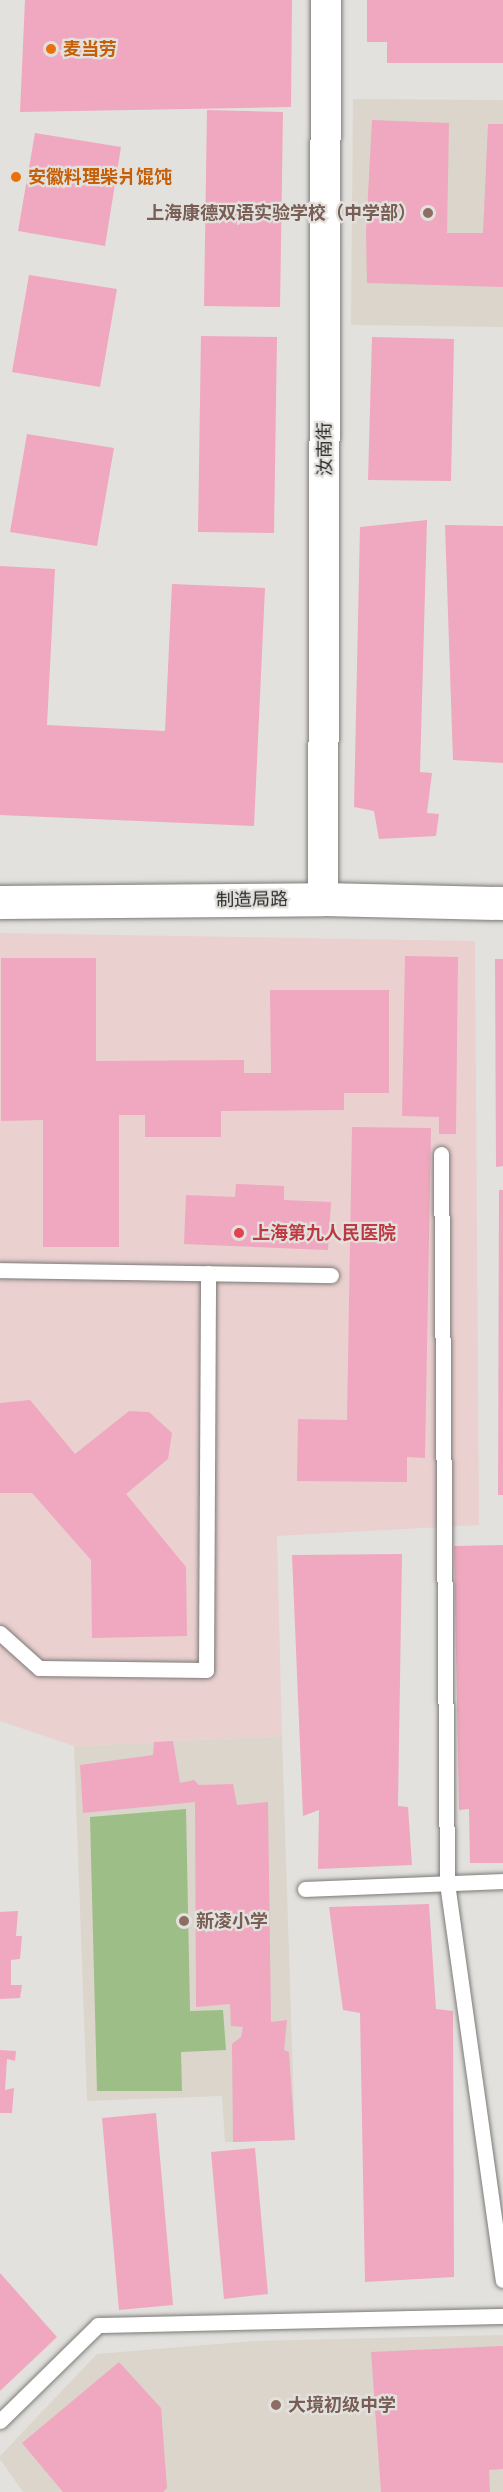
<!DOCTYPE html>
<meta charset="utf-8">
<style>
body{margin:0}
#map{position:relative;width:503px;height:2492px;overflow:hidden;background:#e3e1de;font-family:"Times New Roman","Noto Sans SC",serif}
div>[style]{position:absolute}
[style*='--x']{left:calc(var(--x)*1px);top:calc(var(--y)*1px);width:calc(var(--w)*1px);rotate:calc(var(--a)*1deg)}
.built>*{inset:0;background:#dbd5cb}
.medical>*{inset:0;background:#ebd0d0}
.green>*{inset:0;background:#9dbe87}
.building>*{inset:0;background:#efa8bf}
.roads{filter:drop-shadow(0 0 2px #7c7b78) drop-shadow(0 0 2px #7c7b78)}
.service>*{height:15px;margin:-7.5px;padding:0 7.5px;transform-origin:7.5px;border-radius:7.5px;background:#fff}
.minor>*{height:30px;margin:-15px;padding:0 15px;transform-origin:15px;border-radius:15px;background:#fff}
.tertiary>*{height:33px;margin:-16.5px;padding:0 16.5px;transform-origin:16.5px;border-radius:16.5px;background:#fff}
.dots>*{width:16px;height:16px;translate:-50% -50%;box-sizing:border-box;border:3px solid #e3e1de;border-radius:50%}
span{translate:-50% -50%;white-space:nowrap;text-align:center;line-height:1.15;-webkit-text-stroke:4.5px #e3e1de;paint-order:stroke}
.food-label{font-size:18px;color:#c56008;font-weight:700}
.left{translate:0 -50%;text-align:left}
.education-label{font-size:18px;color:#785e54;font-weight:700}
.right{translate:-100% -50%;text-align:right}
.street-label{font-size:18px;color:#2a2a28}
.health-label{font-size:18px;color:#be3a42;font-weight:700}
</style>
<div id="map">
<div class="built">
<div style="clip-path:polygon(353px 99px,503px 100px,503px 327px,351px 325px)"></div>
<div style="clip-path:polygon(282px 1736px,295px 2140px,225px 2142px,222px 2096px,87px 2101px,74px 1746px)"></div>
<div style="clip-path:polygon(503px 2335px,503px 2492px,23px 2492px,0 2459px,0 2456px,97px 2354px,254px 2341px)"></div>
</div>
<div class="medical">
<div style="clip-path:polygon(0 933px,475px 941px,479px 1525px,277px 1536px,282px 1736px,74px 1746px,0 1721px)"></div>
</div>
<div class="green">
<div style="clip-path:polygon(186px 1809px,190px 2011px,223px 2010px,226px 2050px,181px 2052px,182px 2091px,97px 2091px,90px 1817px)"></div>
</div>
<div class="building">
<div style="clip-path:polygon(25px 0,292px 0,291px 107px,20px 112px)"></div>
<div style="clip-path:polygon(367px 0,503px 0,503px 63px,387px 63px,387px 42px,367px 42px)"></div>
<div style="clip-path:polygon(207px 110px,283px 112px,280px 307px,204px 306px)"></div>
<div style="clip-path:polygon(372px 120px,449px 123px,447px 233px,483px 233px,488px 124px,503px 124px,503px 287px,367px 283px,366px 232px)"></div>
<div style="clip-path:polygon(35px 133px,121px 147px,105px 246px,18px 231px)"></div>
<div style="clip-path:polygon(29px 275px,117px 289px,100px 387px,12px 372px)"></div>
<div style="clip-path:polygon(201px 336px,277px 337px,274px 533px,198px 532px)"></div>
<div style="clip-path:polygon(372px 337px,454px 339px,451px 481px,368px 480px)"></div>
<div style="clip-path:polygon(27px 434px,114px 448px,97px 546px,10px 532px)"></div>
<div style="clip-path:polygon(427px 520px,420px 772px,432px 773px,427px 813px,439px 814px,436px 836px,379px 839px,374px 811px,354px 807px,360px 527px)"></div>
<div style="clip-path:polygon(445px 525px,503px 526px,503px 763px,453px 760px)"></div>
<div style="clip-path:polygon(0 566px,55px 569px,47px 725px,165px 731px,172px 584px,265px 588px,254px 826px,0 815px)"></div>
<div style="clip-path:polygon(405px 956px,458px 957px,456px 1134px,439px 1134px,439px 1117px,402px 1116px)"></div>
<div style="clip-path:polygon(1px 958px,96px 958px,96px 1061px,244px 1060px,244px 1073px,271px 1073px,270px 990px,389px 990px,389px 1093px,344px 1093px,344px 1110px,221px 1111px,221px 1137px,145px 1137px,145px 1115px,119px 1115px,119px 1247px,43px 1247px,43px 1120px,1px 1121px)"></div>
<div style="clip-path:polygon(495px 959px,503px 959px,503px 1166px,496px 1167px)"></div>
<div style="clip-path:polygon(352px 1127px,431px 1128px,425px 1458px,407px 1457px,407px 1482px,297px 1481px,298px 1419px,347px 1420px)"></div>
<div style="clip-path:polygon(236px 1184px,284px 1186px,284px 1200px,331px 1202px,328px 1250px,184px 1244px,186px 1195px,235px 1197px)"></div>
<div style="clip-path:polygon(499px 1190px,503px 1190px,503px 1495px,498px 1495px)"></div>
<div style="clip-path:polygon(30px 1400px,75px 1454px,129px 1411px,149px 1412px,172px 1433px,168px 1459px,126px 1494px,186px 1567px,187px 1636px,92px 1638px,91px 1560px,32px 1493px,0 1493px,0 1403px)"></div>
<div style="clip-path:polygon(503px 1545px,503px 1863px,470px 1863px,469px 1809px,459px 1810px,454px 1546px)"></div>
<div style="clip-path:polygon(402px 1554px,398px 1806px,408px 1807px,412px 1865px,318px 1869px,319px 1810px,303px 1816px,292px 1555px)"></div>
<div style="clip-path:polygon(173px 1741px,180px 1783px,194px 1780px,199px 1785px,233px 1784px,237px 1805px,268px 1802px,271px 2022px,287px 2020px,284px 2050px,289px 2052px,295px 2140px,233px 2142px,232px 2044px,241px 2037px,243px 2027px,231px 2026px,230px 2004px,196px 2007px,195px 1802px,83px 1813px,80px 1765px,153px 1755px,154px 1742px)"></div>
<div style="clip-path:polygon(429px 1904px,436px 2009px,453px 2011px,454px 2277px,365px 2282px,360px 2013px,343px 2010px,329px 1907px)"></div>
<div style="clip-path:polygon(18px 1911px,16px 1936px,22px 1936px,20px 1959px,11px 1960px,11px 1985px,22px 1985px,20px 1998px,0 1999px,0 1912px)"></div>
<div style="clip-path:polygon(0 2050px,16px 2051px,15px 2061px,7px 2059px,5px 2090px,14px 2088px,12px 2113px,0 2113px)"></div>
<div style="clip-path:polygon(156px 2113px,173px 2305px,119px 2310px,102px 2118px)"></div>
<div style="clip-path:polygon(255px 2148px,268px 2294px,224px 2299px,211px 2152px)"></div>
<div style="clip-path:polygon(0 2273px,57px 2337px,0 2391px)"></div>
<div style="clip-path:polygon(503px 2346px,503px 2469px,489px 2470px,490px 2492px,381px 2492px,371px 2352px)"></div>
<div style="clip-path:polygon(119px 2362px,161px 2408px,167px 2488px,163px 2492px,63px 2492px,22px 2443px)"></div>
</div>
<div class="roads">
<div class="service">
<div style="--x:441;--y:1154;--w:729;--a:89.53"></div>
<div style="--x:447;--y:1883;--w:401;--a:82"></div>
<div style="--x:0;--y:1270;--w:331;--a:0.9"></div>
<div style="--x:0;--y:1633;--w:52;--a:41.9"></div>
<div style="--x:39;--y:1668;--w:167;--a:0.7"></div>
<div style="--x:206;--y:1670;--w:397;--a:-89.7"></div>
<div style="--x:305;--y:1889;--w:198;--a:-2.3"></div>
<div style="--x:0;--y:2421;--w:137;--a:-44.4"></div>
<div style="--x:98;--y:2325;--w:405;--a:-1.3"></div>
</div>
<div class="minor">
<div style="--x:323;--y:899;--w:899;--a:-89.81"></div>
</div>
<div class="tertiary">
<div style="--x:0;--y:902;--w:323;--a:-0.5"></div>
<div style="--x:323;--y:899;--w:180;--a:1.3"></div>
</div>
</div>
<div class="dots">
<div style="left:51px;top:49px;background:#e8710a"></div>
<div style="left:16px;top:177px;background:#e8710a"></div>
<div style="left:428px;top:213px;background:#8d6e63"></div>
<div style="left:239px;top:1233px;background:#e0444e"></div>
<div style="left:184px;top:1921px;background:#8d6e63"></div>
<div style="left:276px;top:2405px;background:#8d6e63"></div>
</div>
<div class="food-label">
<span class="left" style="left:63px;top:49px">麦当劳</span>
<span class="left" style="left:28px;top:177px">安徽料理柴爿馄饨</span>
</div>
<div class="education-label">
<span class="right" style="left:416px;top:213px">上海康德双语实验学校（中学部）</span>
<span class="left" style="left:196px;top:1921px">新凌小学</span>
<span class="left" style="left:288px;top:2405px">大境初级中学</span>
</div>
<div class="street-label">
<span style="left:325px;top:449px;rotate:-90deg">汝南街</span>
<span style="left:252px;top:900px;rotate:-1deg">制造局路</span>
</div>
<div class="health-label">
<span class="left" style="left:252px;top:1233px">上海第九人民医院</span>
</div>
</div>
